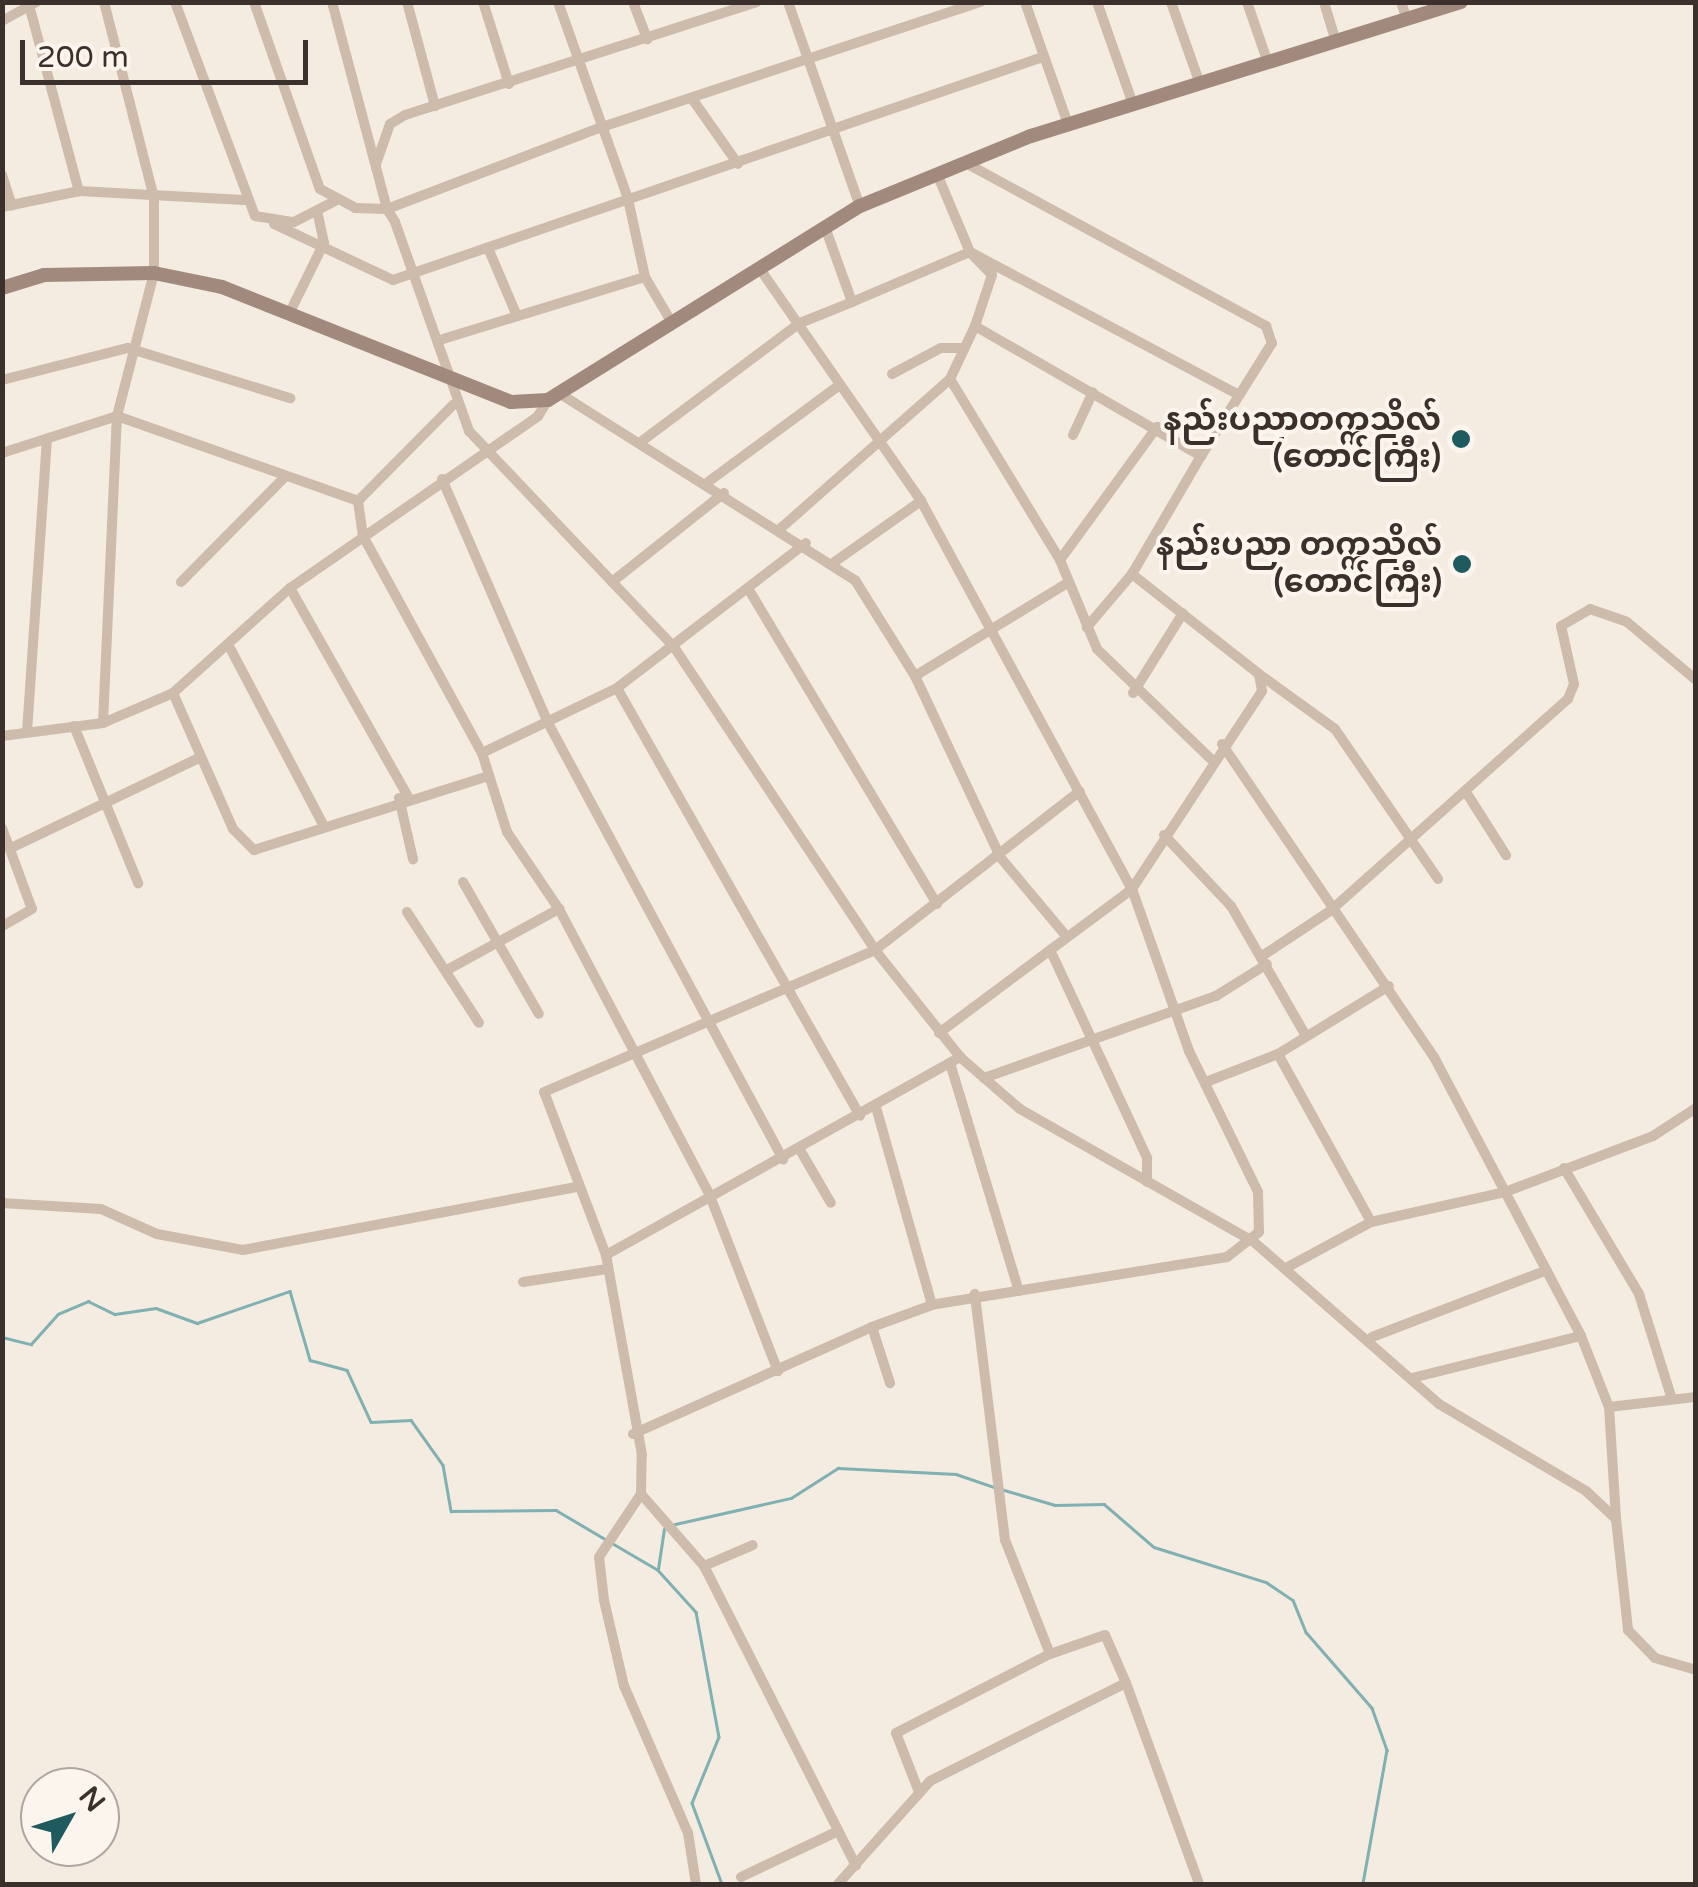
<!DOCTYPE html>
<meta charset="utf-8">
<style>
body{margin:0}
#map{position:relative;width:1698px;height:1887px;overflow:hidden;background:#f4ebe1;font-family:"Varela Round","Noto Sans Myanmar",sans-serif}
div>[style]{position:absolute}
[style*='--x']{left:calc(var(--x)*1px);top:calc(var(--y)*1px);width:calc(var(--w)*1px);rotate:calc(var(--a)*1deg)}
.stream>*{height:2.5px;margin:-1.25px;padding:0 1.25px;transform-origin:1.25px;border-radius:1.25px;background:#7fb0b2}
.minor>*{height:10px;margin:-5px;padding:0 5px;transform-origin:5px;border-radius:5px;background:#cdbbac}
.secondary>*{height:14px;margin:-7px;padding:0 7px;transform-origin:7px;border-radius:7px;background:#a18a7d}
.dots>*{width:28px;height:28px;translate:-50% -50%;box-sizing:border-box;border:5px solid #fbf5ee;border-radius:50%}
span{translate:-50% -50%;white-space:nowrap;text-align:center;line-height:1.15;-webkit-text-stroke:8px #fbf5ee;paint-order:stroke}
.poi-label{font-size:32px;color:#3b302b;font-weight:700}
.right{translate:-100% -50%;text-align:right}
.frame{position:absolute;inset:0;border:5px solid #3b302b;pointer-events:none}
.north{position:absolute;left:20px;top:1767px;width:100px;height:100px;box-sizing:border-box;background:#fbf5ee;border:2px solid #aea6a0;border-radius:50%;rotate:51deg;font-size:28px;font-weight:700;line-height:40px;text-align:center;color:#3b302b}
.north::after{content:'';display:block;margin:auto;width:35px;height:45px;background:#1f5a5e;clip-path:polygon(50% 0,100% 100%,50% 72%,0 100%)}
.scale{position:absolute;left:20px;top:40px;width:288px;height:45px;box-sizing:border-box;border:5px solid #3b302b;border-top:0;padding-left:12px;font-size:30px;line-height:35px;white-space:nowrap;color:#3b302b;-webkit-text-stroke:8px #fbf5ee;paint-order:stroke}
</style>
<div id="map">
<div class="stream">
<div style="--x:2;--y:1337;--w:30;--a:14"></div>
<div style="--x:31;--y:1344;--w:40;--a:-48"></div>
<div style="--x:58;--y:1314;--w:33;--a:-23"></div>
<div style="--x:88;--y:1301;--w:30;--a:26"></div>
<div style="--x:115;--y:1314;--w:41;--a:-8.3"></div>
<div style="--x:156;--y:1308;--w:44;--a:20.1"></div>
<div style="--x:197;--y:1323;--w:98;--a:-19"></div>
<div style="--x:290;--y:1291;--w:72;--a:73.8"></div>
<div style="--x:310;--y:1360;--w:38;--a:15"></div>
<div style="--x:347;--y:1370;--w:57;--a:65.2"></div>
<div style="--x:371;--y:1422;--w:40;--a:-2.9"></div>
<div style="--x:411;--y:1420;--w:55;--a:54.6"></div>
<div style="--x:443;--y:1465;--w:47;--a:80.1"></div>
<div style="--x:451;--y:1511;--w:105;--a:-0.5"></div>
<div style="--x:556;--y:1510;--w:57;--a:30.6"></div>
<div style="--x:1001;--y:1489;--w:56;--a:16.5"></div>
<div style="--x:1055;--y:1505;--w:49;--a:-1.2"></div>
<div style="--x:1104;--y:1504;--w:66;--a:40.7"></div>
<div style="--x:1154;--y:1547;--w:117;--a:17.4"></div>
<div style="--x:1266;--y:1582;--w:32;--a:34"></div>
<div style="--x:1293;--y:1600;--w:35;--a:68"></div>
<div style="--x:1306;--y:1632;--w:101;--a:49"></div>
<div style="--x:1372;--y:1708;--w:45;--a:70.3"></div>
<div style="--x:1387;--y:1750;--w:136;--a:100.2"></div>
<div style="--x:671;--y:1525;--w:123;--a:-12.7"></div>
<div style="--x:791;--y:1498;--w:56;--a:-32.6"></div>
<div style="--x:838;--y:1468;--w:118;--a:2.9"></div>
<div style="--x:956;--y:1474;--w:40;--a:18.9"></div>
<div style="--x:612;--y:1543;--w:53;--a:30.4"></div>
<div style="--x:658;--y:1570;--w:57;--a:47.9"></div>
<div style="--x:696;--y:1612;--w:127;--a:79.6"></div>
<div style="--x:719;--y:1737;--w:71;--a:112.2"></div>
<div style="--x:692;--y:1803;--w:86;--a:69.7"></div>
<div style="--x:658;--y:1569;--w:40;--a:-81.5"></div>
</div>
<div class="minor">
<div style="--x:175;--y:2;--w:228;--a:69.5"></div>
<div style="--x:255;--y:216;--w:39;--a:9"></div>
<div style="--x:294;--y:222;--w:46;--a:-27.1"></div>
<div style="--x:254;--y:2;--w:198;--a:70.6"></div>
<div style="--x:320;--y:189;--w:40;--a:28"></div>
<div style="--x:355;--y:208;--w:32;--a:2"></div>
<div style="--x:387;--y:209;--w:15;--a:58"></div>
<div style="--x:395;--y:222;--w:222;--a:70.5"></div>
<div style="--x:469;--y:431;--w:298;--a:46.5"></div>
<div style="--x:674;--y:647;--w:364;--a:56.4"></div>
<div style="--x:875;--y:950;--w:137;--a:51.5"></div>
<div style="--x:960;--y:1057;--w:79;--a:40.9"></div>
<div style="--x:1020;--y:1109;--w:269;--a:29.6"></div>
<div style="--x:1254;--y:1242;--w:246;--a:41.2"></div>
<div style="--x:1439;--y:1404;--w:171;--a:30.6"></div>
<div style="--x:1586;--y:1491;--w:41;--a:43"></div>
<div style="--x:1616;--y:1519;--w:112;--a:83.8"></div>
<div style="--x:1628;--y:1630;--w:39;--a:46"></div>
<div style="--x:1655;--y:1658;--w:43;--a:16.3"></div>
<div style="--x:332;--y:2;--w:214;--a:75.1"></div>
<div style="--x:387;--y:209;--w:230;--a:-20.9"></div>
<div style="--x:602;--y:127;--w:399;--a:-18.3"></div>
<div style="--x:407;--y:2;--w:108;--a:74.9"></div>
<div style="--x:483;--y:2;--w:86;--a:72.4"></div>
<div style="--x:558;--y:2;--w:209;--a:70.4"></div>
<div style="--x:628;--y:199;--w:80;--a:77.7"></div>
<div style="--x:645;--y:277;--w:53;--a:59.6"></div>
<div style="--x:633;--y:2;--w:40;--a:69"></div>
<div style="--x:788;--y:2;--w:216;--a:70.6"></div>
<div style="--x:1025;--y:2;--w:129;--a:70.6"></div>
<div style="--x:1097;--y:2;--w:108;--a:70.6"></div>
<div style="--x:1171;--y:2;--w:87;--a:70.5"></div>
<div style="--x:1247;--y:2;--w:65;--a:71"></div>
<div style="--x:1324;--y:2;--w:42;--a:73.3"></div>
<div style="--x:1401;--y:2;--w:18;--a:71"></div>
<div style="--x:29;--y:5;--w:193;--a:75"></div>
<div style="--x:2;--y:21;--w:39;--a:-29"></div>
<div style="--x:693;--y:100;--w:78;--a:54.9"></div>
<div style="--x:964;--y:162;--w:344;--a:28.5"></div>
<div style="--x:1266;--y:326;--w:18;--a:71"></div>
<div style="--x:1272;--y:343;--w:133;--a:122.1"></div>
<div style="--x:376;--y:164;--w:42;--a:-70.7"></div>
<div style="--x:390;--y:124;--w:17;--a:-31"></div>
<div style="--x:405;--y:115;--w:369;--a:-17.8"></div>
<div style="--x:2;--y:175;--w:32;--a:72"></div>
<div style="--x:2;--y:207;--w:79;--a:-11.7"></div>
<div style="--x:79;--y:191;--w:165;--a:3.1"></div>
<div style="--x:274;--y:224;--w:132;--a:25.2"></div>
<div style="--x:393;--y:280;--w:687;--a:-18.94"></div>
<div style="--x:825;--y:227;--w:80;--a:70.2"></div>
<div style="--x:852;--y:302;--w:128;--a:-23"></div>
<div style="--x:970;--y:252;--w:305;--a:28"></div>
<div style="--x:488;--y:248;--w:74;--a:66.9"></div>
<div style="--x:760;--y:269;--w:282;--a:55.2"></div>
<div style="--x:921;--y:501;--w:442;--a:61.5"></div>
<div style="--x:1132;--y:889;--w:172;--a:70.6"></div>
<div style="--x:1189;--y:1051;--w:157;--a:63.9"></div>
<div style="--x:1258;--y:1192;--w:40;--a:88.6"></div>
<div style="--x:1259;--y:1232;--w:41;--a:142"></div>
<div style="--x:1227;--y:1257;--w:299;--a:170.8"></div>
<div style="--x:932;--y:1305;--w:206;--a:-105.8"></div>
<div style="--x:289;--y:314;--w:79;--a:-63.8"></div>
<div style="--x:324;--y:243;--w:33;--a:-102"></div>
<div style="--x:975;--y:326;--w:261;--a:29.9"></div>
<div style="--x:1201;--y:456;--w:137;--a:120.3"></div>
<div style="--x:1132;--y:574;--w:70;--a:130.3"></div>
<div style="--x:443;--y:339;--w:211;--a:-17.1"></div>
<div style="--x:892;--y:374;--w:55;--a:-28"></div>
<div style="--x:941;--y:348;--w:23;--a:0"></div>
<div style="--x:950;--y:379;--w:212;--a:58.7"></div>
<div style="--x:1060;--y:560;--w:96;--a:67.4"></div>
<div style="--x:1097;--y:649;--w:157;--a:44"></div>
<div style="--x:2;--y:380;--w:130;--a:-14.3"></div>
<div style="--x:128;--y:348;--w:170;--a:17.2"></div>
<div style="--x:562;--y:395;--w:347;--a:32.3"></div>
<div style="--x:855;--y:580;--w:113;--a:58"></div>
<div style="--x:915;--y:676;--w:200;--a:64.8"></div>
<div style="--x:1000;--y:857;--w:104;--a:50.1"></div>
<div style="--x:1073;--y:435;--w:47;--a:-65.1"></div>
<div style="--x:642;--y:441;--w:197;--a:-36.8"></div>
<div style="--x:800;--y:323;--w:56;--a:-22"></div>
<div style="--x:2;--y:453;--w:121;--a:-17.8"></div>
<div style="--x:117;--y:416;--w:256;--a:19.4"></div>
<div style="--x:358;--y:501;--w:136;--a:-45.3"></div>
<div style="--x:442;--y:479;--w:264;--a:66.5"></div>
<div style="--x:547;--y:721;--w:498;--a:61.7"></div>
<div style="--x:708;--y:482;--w:162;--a:-36.4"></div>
<div style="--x:358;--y:501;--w:35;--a:82"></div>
<div style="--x:363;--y:536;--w:247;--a:61.3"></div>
<div style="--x:482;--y:753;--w:83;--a:72.4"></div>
<div style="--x:507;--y:832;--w:93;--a:56"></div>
<div style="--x:559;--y:909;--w:324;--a:62.2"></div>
<div style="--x:710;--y:1196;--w:188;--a:68.8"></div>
<div style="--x:781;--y:528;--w:225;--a:-41.4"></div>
<div style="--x:950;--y:379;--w:59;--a:-64.7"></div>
<div style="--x:975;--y:326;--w:54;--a:-71.6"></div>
<div style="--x:992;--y:275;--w:32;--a:-134"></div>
<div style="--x:970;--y:252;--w:85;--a:-112.9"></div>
<div style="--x:1060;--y:560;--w:165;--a:-53.9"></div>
<div style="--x:833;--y:563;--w:108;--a:-35.2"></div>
<div style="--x:181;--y:582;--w:149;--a:-45.3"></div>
<div style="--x:612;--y:582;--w:143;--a:-38.5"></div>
<div style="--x:290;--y:588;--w:238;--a:60.5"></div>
<div style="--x:749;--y:590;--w:366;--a:59.1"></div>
<div style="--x:229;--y:646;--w:201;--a:62.2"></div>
<div style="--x:1259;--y:674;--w:94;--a:35.9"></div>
<div style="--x:1335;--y:729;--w:182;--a:55.5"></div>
<div style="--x:915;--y:676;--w:180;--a:-31.4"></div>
<div style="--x:617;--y:688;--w:492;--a:60.4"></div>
<div style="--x:173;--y:693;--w:149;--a:66.2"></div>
<div style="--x:233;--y:829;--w:30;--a:45"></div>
<div style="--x:254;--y:850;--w:246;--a:-17.5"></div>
<div style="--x:1133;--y:693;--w:94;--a:-58"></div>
<div style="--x:103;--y:723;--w:307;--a:-87.4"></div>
<div style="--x:117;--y:416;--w:148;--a:-75.5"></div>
<div style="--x:154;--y:273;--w:75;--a:-90"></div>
<div style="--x:154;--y:198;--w:202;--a:-104.3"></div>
<div style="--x:74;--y:726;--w:170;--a:67.8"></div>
<div style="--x:27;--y:732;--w:294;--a:-86.1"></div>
<div style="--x:2;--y:736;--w:102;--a:-7.3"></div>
<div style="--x:103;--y:723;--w:76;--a:-23.2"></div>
<div style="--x:173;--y:693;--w:157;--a:-41.9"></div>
<div style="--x:290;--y:588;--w:302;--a:-34.7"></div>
<div style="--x:538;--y:416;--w:19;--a:-58"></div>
<div style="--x:1222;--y:744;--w:378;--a:55.9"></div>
<div style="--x:1434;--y:1057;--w:315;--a:62.2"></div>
<div style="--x:1581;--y:1336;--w:76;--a:68.5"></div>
<div style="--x:1609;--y:1407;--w:111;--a:86.4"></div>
<div style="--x:482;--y:753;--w:150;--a:-25.7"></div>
<div style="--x:617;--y:688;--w:238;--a:-37.5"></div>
<div style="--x:1466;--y:792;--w:75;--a:57.6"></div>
<div style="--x:399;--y:798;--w:63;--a:77.1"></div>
<div style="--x:2;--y:828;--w:86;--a:69.7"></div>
<div style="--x:32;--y:909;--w:34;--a:150"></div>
<div style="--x:1164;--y:835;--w:98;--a:46.7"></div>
<div style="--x:1231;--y:906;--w:148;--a:60"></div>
<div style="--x:11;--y:848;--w:208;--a:-25.6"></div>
<div style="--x:463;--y:882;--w:152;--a:60.1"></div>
<div style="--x:407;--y:912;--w:132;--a:57"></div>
<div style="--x:1053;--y:956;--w:223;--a:65"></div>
<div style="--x:1147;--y:1158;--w:24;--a:90"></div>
<div style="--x:1262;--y:956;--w:82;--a:-33.5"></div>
<div style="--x:1330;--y:911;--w:319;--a:-41.7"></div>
<div style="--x:1568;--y:699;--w:16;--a:-68"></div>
<div style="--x:1574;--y:684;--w:59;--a:-102.6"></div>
<div style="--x:1561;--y:626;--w:34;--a:-30"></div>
<div style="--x:1590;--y:609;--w:39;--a:19"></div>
<div style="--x:1627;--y:622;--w:90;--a:40"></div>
<div style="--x:447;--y:970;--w:128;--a:-28.6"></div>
<div style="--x:939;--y:1033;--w:241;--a:-36.7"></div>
<div style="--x:1132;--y:889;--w:237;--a:-56.7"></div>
<div style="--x:1262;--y:691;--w:17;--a:-100"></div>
<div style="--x:1259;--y:674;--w:162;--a:-141.8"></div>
<div style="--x:1278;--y:1054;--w:192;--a:61"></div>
<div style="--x:950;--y:1063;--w:238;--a:73.2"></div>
<div style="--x:984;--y:1078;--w:246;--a:-19.5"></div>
<div style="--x:1216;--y:996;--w:60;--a:-32.1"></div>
<div style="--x:1206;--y:1082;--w:77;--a:-21.3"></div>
<div style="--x:1278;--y:1054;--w:130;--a:-31.5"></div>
<div style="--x:800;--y:1150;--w:61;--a:59.7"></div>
<div style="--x:1564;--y:1168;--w:147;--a:59.2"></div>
<div style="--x:1639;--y:1294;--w:110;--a:72.6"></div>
<div style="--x:2;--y:1203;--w:99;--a:3.5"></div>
<div style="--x:101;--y:1209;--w:61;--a:24.1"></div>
<div style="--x:157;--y:1234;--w:87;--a:10.5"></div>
<div style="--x:243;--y:1250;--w:338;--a:-10.7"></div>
<div style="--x:606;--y:1255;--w:174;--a:-110.8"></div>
<div style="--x:544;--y:1092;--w:360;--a:-23.2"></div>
<div style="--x:875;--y:950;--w:259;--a:-37.8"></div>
<div style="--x:1286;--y:1268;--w:97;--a:-28.4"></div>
<div style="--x:1371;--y:1222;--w:137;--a:-12.6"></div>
<div style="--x:1505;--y:1192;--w:158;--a:-20.7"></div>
<div style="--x:1653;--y:1136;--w:51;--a:-33.1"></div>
<div style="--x:523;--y:1282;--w:85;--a:-8.8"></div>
<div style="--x:872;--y:1327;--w:64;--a:-20.1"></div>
<div style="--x:1372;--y:1337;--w:187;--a:-20.9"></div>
<div style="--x:1412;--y:1378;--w:174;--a:-14"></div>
<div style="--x:1609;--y:1407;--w:88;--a:-6.6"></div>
<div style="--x:633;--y:1434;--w:262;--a:-24.1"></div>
<div style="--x:872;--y:1327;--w:59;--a:72.2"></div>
<div style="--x:641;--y:1494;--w:96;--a:48.8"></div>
<div style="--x:704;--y:1566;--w:336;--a:63.1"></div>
<div style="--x:704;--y:1566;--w:53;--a:-23.2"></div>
<div style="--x:1126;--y:1683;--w:214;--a:70"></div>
<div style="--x:919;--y:1792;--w:63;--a:-111.3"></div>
<div style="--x:896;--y:1733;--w:173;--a:-27.2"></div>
<div style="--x:1050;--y:1654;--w:123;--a:-111.5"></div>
<div style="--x:1005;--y:1540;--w:248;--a:-97"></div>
<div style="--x:741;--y:1877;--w:105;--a:-25.3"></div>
<div style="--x:696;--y:1884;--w:52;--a:-98.9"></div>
<div style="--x:688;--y:1833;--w:160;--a:-113.5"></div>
<div style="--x:624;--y:1686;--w:88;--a:-103.1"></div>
<div style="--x:604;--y:1600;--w:43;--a:-96.6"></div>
<div style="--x:599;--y:1557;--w:76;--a:-56.3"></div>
<div style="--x:641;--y:1494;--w:39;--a:-89"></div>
<div style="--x:642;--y:1455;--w:203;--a:-100.2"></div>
<div style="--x:606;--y:1255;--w:406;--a:-29.2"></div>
<div style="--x:838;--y:1884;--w:138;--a:-48.2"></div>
<div style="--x:930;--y:1781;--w:219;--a:-26.6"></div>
<div style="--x:1126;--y:1683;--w:52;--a:-113.6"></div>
<div style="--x:1105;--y:1635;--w:58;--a:160.9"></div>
</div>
<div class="secondary">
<div style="--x:2;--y:288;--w:44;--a:-17.2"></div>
<div style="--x:44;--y:275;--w:110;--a:-1"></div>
<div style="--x:154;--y:273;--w:69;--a:11.6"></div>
<div style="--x:222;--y:287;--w:311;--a:21.7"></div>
<div style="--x:511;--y:402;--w:37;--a:-3"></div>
<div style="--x:548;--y:400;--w:367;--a:-31.9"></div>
<div style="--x:860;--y:206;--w:185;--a:-22.3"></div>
<div style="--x:1031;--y:136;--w:450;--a:-17.3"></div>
</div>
<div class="dots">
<div style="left:1461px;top:439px;background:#1f5a5e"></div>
<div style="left:1462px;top:564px;background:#1f5a5e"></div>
</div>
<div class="poi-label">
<span class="right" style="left:1441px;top:439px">နည်းပညာတက္ကသိုလ်<br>(တောင်ကြီး)</span>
<span class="right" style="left:1442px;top:564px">နည်းပညာ တက္ကသိုလ်<br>(တောင်ကြီး)</span>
</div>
<div class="frame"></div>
<div class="north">N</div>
<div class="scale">200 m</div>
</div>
